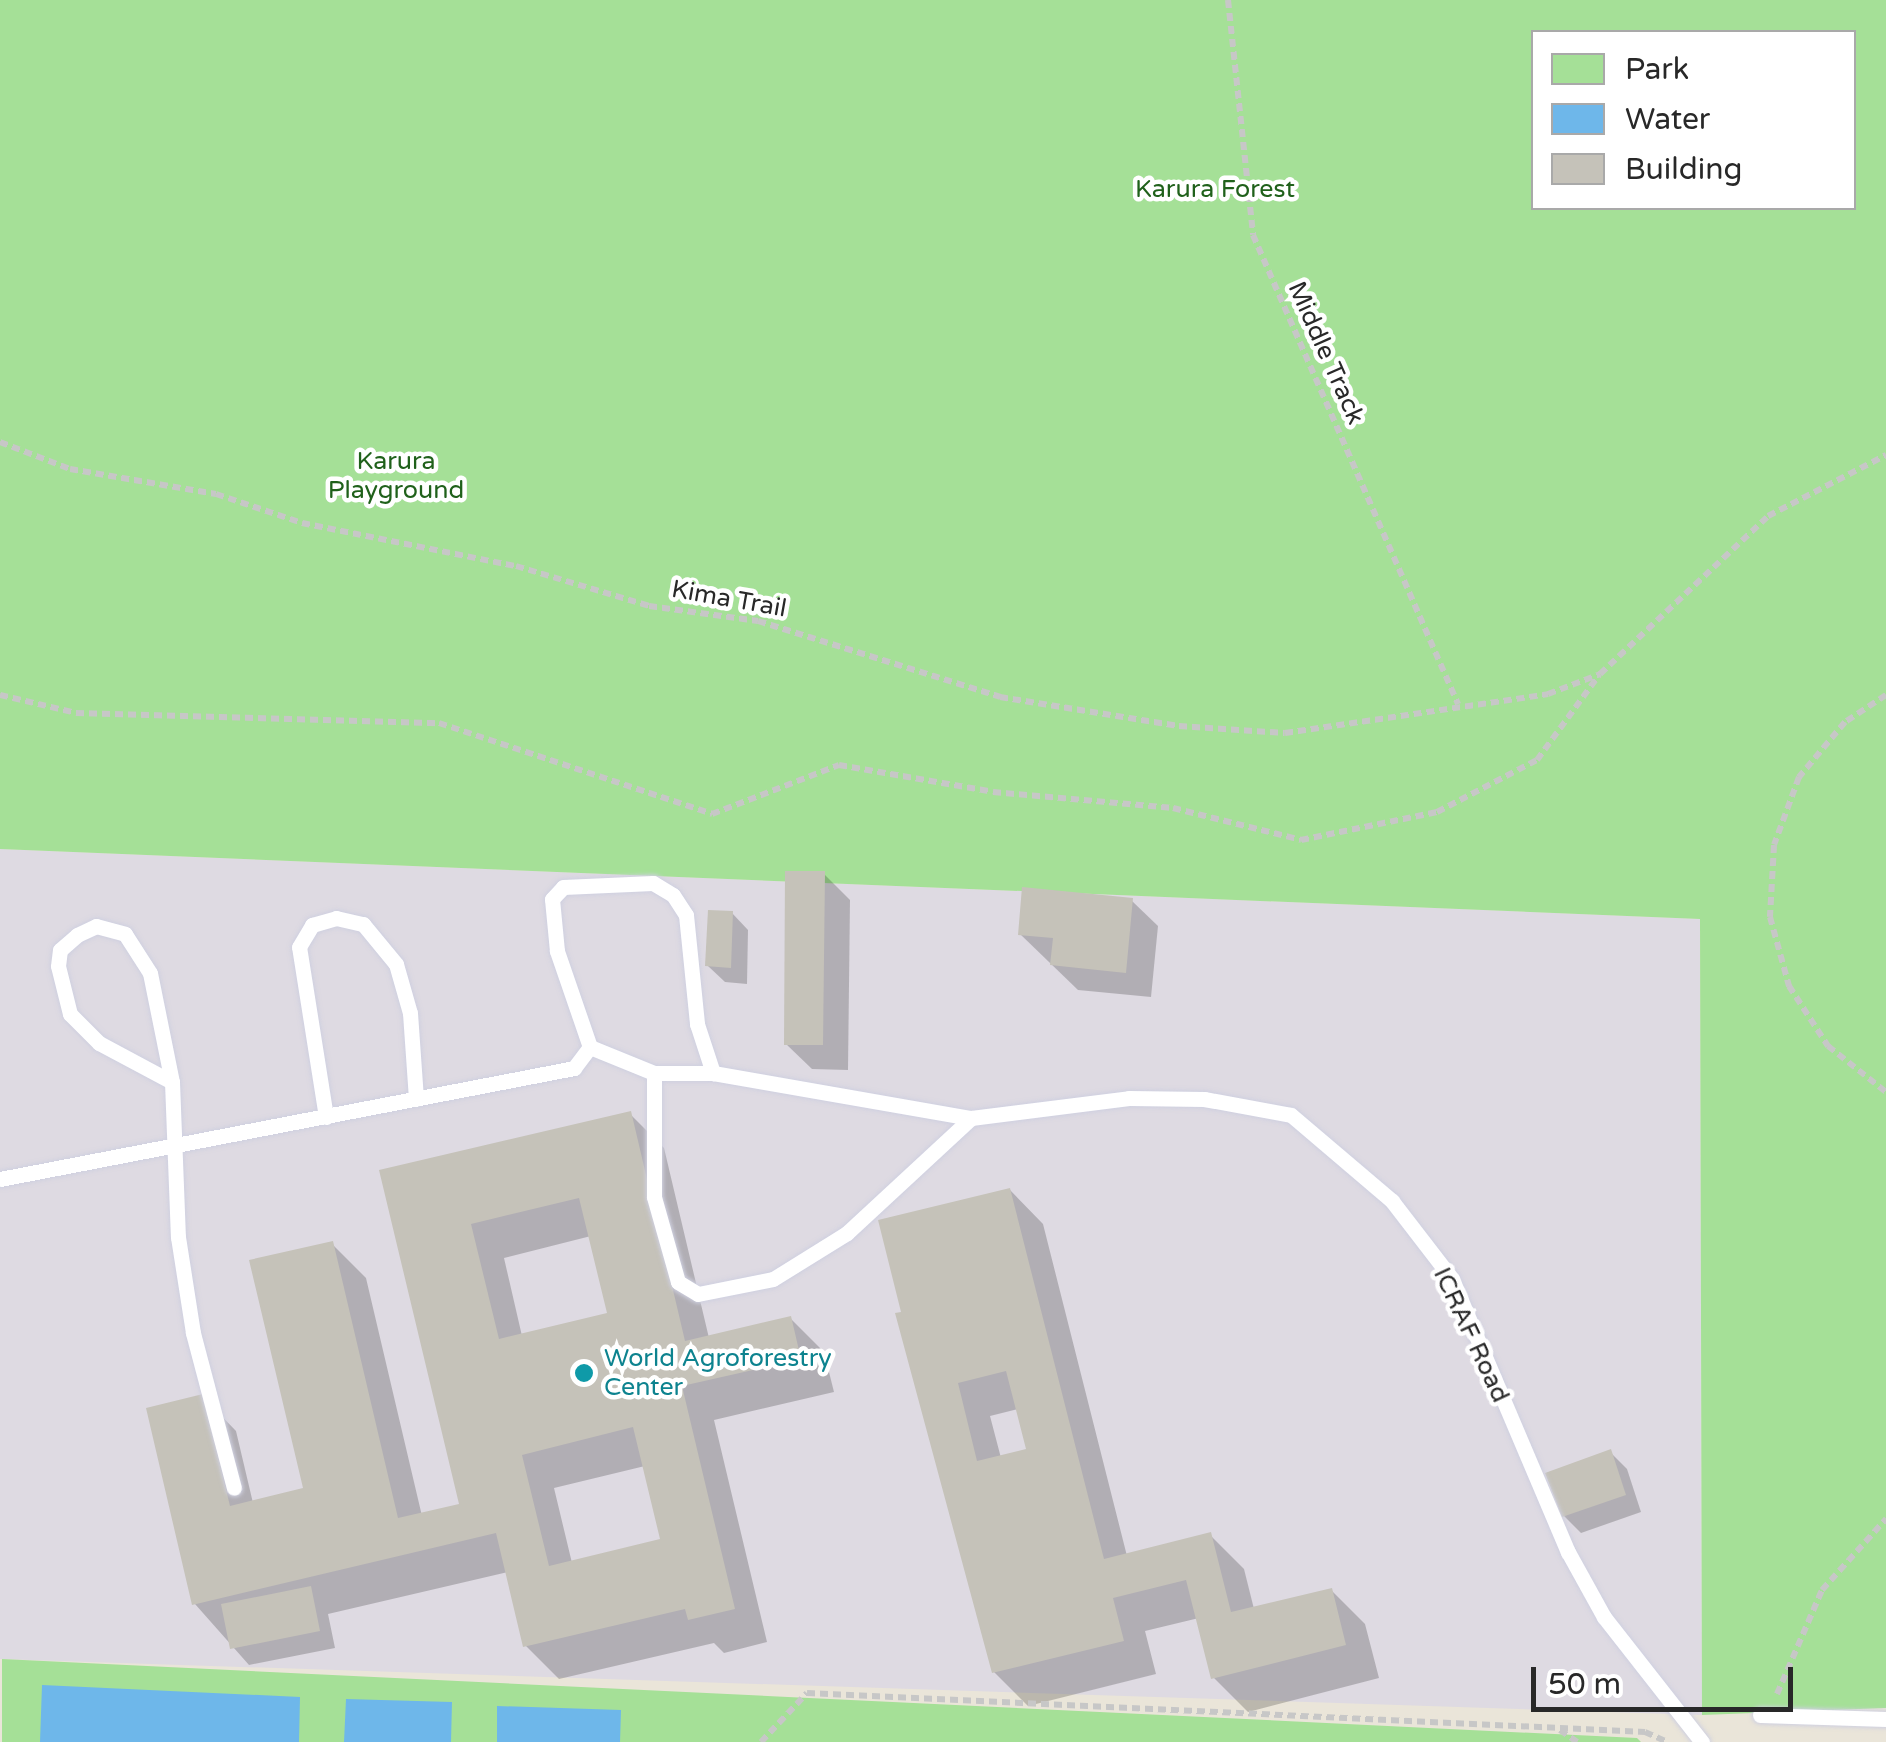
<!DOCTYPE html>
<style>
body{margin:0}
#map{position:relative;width:1886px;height:1742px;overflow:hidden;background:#eae5d9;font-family:"Varela Round",sans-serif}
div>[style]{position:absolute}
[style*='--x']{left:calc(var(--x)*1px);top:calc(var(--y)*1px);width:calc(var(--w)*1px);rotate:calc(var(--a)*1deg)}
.industrial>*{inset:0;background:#dedae2}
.green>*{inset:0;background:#a5e097}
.water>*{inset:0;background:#6eb7ea}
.shadow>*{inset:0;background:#0003}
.building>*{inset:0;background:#c5c2b9}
.path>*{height:6px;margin-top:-3px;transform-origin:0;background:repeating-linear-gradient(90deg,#c7c7c7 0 8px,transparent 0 13px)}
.roads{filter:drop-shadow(0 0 2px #cfd0e0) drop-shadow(0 0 2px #cfd0e0)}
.lane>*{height:15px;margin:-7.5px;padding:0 7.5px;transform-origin:7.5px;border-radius:7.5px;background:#fff}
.dots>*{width:28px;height:28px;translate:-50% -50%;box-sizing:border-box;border:5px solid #fff;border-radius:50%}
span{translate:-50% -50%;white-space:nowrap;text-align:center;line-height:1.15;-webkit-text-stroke:9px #fff;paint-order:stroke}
.park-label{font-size:25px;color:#20611b}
.street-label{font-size:25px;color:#282828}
.culture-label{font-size:25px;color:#0d838f}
.left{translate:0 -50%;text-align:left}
.legend{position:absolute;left:1531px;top:30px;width:325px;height:180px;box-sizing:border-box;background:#fff;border:2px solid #a9a9a9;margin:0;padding:12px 18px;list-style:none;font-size:30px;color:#282828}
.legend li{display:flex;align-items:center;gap:20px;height:50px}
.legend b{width:50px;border:2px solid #a9a9a9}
.scale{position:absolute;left:1531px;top:1667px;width:262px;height:45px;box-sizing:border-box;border:5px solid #282828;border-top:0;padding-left:12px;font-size:30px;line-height:35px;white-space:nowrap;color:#282828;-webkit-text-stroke:8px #fff;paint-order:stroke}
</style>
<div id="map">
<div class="industrial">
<div style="clip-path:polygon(0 849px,1700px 919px,1702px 1715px,0 1659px)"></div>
</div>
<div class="green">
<div style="clip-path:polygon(evenodd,0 0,1886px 0,1886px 1708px,1702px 1715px,1700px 919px,0 849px,0 0,1534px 32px,1854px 32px,1854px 208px,1534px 208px,1534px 32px)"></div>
<div style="clip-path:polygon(2px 1659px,1637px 1738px,1641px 1742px,2px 1742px)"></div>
</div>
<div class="water">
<div style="clip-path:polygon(42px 1685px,300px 1697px,299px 1742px,40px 1742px)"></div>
<div style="clip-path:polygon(346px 1699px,452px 1702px,451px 1742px,344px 1742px)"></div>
<div style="clip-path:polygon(497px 1706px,621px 1710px,620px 1742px,497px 1742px)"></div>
</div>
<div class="shadow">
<div style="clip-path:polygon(824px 874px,850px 900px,848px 1070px,812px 1069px,786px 1044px)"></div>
<div style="clip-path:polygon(1132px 901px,1158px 926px,1151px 997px,1078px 990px,1020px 934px)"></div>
<div style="clip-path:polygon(732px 913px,748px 930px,747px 984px,725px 982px,708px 966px)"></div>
<div style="clip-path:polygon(evenodd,630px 1114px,664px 1148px,709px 1338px,790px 1318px,824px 1352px,834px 1392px,714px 1420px,767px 1642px,724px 1653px,714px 1643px,559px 1679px,525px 1645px,508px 1572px,328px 1614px,335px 1648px,249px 1665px,195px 1604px,203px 1397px,236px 1431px,253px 1503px,306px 1490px,332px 1244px,366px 1278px,422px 1516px,462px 1506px,382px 1172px,630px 1114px,591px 1236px,610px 1314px,522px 1336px,504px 1258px,591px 1236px,630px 1114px,645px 1466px,663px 1541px,572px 1563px,554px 1488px,645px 1466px)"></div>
<div style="clip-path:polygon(evenodd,1010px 1190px,1043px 1224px,1127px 1556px,1210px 1535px,1244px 1569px,1254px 1609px,1331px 1590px,1365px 1624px,1379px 1678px,1248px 1712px,1214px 1678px,1199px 1618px,1145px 1631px,1156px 1674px,1028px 1706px,994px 1672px,904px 1313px,1010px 1190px,1018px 1409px,1029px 1451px,1001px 1458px,990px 1416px,1018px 1409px)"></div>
<div style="clip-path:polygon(1610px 1452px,1627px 1469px,1641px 1512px,1581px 1533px,1564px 1516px)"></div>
</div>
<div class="building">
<div style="clip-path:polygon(785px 871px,825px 871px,823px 1045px,784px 1045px)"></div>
<div style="clip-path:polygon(1022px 887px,1133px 898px,1126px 973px,1050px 965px,1053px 938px,1018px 935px)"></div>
<div style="clip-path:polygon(708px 910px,733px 911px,731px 968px,705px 966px)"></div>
<div style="clip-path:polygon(evenodd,631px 1111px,685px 1341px,791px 1316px,801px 1359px,682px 1386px,735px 1609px,688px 1620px,685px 1609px,523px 1647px,496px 1533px,192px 1605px,146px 1408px,203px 1394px,230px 1506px,303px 1488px,249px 1260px,333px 1241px,398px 1518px,459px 1504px,379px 1170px,631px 1111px,579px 1198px,607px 1313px,499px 1339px,471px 1224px,579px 1198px,631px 1111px,633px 1427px,660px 1539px,549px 1566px,522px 1455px,633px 1427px)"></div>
<div style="clip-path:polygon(evenodd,1010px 1188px,1104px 1559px,1211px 1532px,1231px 1612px,1332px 1588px,1346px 1645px,1211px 1679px,1186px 1580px,1113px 1598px,1124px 1641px,992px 1673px,895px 1313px,901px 1312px,878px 1220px,1010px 1188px,1006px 1371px,1026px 1449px,977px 1461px,958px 1383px,1006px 1371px)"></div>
<div style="clip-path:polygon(1611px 1449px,1626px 1495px,1562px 1517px,1545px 1473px)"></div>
<div style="clip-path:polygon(311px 1586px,320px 1631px,230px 1649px,221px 1604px)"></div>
</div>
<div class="path">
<div style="--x:1228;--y:0;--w:236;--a:83.9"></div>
<div style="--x:1253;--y:235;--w:512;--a:66.39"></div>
<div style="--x:0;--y:442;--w:75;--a:21.1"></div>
<div style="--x:70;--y:469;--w:148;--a:9.7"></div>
<div style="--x:216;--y:494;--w:91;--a:18.6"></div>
<div style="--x:302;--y:523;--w:218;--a:11.4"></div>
<div style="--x:516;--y:566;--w:139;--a:16.7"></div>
<div style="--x:649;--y:606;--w:110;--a:7.8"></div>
<div style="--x:758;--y:621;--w:254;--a:17.4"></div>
<div style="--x:1000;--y:697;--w:181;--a:9.2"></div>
<div style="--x:1179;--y:726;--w:106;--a:3.8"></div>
<div style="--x:1285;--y:733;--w:266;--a:-8.4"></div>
<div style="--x:1548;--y:694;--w:56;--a:-21"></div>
<div style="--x:1600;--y:674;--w:231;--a:-43.2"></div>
<div style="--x:1768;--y:516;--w:133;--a:-27.3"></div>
<div style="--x:0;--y:695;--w:78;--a:13.3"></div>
<div style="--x:76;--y:713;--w:363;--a:1.6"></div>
<div style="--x:439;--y:723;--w:288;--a:18.4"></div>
<div style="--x:712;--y:814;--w:136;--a:-21.1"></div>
<div style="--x:839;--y:765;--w:156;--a:9.9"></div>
<div style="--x:993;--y:792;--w:181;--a:5.1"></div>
<div style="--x:1173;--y:808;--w:132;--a:14"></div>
<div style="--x:1301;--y:840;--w:139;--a:-11.6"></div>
<div style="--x:1437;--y:812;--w:113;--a:-27.5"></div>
<div style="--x:1537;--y:760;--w:105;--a:-53.9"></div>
<div style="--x:1886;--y:695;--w:49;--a:146.6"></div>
<div style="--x:1845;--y:722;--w:72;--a:129.9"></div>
<div style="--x:1799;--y:777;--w:72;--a:110.2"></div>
<div style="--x:1774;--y:845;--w:72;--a:93.2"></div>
<div style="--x:1770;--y:917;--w:72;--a:74.6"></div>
<div style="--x:1789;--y:986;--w:72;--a:57"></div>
<div style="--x:1828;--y:1046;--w:74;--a:38.4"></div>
<div style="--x:1777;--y:1694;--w:113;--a:-66.6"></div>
<div style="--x:1822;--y:1590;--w:96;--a:-48"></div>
<div style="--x:1560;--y:1730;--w:21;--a:35"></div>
<div style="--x:761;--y:1742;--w:67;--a:-46.8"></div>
<div style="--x:807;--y:1693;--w:839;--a:2.66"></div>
<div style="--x:1645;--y:1732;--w:24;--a:24"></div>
</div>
<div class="roads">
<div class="lane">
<div style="--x:590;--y:1047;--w:102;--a:-109"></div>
<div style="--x:557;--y:951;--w:52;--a:-95.5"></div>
<div style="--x:552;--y:899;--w:16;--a:-47"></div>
<div style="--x:563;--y:887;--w:90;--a:-2.5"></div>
<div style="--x:653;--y:883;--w:23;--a:31"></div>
<div style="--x:673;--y:895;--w:24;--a:57"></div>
<div style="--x:686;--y:915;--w:110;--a:84.2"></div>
<div style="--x:697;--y:1024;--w:52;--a:71.9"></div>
<div style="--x:654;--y:1073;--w:124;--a:90"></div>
<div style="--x:654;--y:1197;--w:88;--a:74.2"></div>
<div style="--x:678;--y:1282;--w:23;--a:31"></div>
<div style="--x:698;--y:1294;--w:76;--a:-11.3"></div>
<div style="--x:773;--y:1279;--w:87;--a:-31.9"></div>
<div style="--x:847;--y:1233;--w:169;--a:-42.8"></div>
<div style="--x:172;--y:1082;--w:83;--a:-151.9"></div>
<div style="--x:99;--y:1043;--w:41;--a:-135"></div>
<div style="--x:70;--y:1014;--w:49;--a:-104"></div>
<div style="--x:58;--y:966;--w:16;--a:-83"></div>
<div style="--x:60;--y:950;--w:23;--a:-41"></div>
<div style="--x:77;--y:935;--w:21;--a:-25"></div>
<div style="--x:96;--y:926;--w:30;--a:15"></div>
<div style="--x:125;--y:934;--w:46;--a:57.3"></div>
<div style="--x:150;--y:973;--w:111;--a:78.6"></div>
<div style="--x:172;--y:1082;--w:155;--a:87.8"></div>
<div style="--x:178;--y:1237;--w:97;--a:81.1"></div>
<div style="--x:193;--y:1333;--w:160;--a:75.2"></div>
<div style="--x:326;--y:1117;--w:172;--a:-99"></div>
<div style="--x:299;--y:947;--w:26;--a:-59"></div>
<div style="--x:312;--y:925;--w:25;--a:-16"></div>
<div style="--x:336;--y:918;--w:28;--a:13"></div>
<div style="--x:363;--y:924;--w:52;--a:50.5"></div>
<div style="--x:396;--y:964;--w:51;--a:74.1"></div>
<div style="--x:410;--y:1013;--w:86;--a:86"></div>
<div style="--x:0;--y:1179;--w:585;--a:-10.94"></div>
<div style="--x:574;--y:1068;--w:26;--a:-53"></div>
<div style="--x:590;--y:1047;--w:69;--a:22.1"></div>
<div style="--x:654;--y:1073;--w:59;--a:0"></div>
<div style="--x:713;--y:1073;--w:262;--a:9.9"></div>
<div style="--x:971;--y:1118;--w:159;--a:-7.2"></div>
<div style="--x:1129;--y:1098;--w:75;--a:0.8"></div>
<div style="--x:1204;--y:1099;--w:88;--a:10.4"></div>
<div style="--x:1291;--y:1115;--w:133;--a:40.4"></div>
<div style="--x:1392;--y:1201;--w:98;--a:52.4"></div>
<div style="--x:1452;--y:1279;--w:297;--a:67"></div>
<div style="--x:1568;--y:1552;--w:74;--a:61"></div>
<div style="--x:1604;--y:1617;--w:159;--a:51.9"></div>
<div style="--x:1760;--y:1715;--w:126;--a:1.8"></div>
</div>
</div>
<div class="dots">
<div style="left:584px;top:1373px;background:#0f9aa8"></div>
</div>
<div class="park-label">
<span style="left:1215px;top:189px">Karura Forest</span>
<span style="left:396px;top:476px">Karura<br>Playground</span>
</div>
<div class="street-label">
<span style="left:1326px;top:353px;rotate:66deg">Middle Track</span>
<span style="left:729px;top:599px;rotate:10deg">Kima Trail</span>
<span style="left:1471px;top:1335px;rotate:65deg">ICRAF Road</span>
</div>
<div class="culture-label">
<span class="left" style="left:604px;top:1373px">World Agroforestry<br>Center</span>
</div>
<ul class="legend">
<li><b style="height:28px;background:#a5e097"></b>Park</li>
<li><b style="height:28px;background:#6eb7ea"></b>Water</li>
<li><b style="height:28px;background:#c5c2b9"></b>Building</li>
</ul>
<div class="scale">50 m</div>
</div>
